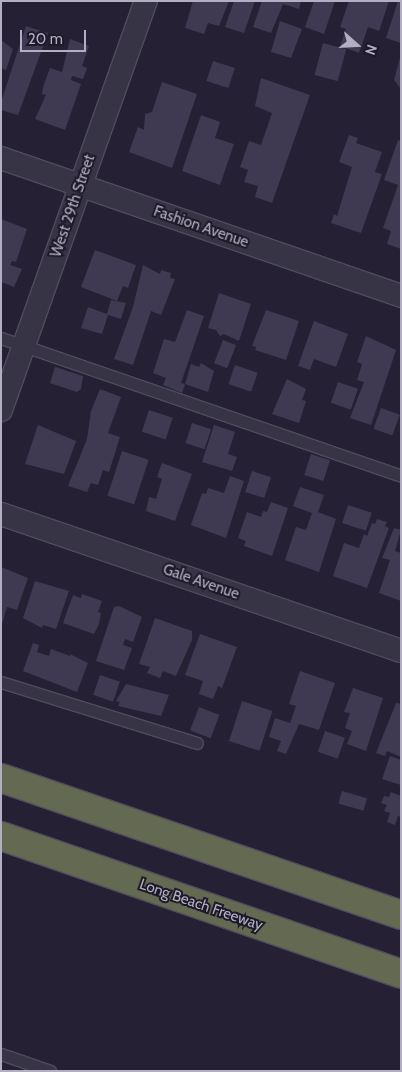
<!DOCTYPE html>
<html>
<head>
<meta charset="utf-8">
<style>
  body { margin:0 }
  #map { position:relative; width:402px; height:1072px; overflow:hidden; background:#252034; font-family:Cabin,sans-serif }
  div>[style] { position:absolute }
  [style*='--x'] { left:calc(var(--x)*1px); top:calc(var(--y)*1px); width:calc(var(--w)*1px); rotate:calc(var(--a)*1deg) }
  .building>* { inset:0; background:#3f3a51; transform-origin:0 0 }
  .roads { filter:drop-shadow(1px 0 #504b5d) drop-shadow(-1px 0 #504b5d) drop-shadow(0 1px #504b5d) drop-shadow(0 -1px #504b5d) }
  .lane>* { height:11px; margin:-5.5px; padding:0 5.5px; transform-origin:5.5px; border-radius:5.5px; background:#373445 }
  .street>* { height:22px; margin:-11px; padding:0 11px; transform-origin:11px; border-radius:11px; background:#373445 }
  .highway>* { height:28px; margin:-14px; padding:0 14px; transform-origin:14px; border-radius:14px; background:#646a51 }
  span { translate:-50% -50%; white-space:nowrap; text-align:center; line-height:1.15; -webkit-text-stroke:4px #1d1929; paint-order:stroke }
  .street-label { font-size:15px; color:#b3aec2 }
  .frame { position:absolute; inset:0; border:2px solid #b3aec2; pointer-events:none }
  .north { position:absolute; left:332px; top:20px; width:50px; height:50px; -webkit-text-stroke:4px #1d1929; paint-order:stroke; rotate:109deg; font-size:14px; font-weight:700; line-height:20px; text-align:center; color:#b3aec2 }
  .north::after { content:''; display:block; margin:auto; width:18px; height:22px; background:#b3aec2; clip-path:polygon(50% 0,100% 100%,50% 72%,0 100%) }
  .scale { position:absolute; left:20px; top:30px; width:66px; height:22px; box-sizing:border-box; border:2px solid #b3aec2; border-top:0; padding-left:6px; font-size:15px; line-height:18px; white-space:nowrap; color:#b3aec2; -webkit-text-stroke:4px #1d1929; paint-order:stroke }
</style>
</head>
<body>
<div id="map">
  <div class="building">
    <i style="clip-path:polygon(193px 1px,229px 1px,219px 26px,208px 23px,204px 34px,185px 28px)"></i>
    <i style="clip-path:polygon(234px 1px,255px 1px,244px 33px,225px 27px)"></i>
    <i style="clip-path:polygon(262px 1px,301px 1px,299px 9px,283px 4px,271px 33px,253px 27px)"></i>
    <i style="clip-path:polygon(314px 1px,335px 1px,324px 34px,305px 27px)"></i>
    <i style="clip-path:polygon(349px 1px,389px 1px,379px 31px,368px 27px,359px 53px,340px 46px,346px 29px,340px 27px)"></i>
    <i style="clip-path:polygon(398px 1px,401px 1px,401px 43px,386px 38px)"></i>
    <i style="clip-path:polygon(280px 21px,302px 29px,291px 58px,271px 52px)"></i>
    <i style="clip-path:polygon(26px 26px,48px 33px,18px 115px,1px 110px,1px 102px)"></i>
    <i style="clip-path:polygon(70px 39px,89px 46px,82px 66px,87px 68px,83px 79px,72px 76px,71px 80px,81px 84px,65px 130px,35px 119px,46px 95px,42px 94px,43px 87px,50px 68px,62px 72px)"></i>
    <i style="clip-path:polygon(1px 40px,13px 49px,6px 70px,1px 68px)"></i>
    <i style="left:323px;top:43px;width:24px;height:33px;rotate:15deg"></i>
    <i style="clip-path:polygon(401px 54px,401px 89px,394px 80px)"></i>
    <i style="left:213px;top:61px;width:23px;height:21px;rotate:18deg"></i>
    <i style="clip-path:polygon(261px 78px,310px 95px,272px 203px,255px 197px,258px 186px,244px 182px,248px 170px,240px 167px,249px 141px,261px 145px,272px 113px,255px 106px)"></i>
    <i style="clip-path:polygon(162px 82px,197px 94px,172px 168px,129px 152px,138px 127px,144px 130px,145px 114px,152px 112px)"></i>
    <i style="clip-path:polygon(201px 115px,220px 122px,215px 138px,234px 144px,220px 185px,182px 171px)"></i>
    <i style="clip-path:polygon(349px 135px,358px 138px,356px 143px,382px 152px,375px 172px,382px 174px,361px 233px,331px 223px,334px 214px,337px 216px,352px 167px,339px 162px)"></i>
    <i style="clip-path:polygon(398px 140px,401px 141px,401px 249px,387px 244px,391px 231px,383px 228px,398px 185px,384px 180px)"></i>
    <i style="clip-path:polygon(1px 219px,27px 229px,16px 262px,12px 261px,10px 265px,22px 269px,14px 287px,1px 282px)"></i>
    <i style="clip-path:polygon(95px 250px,136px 265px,128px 288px,123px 286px,117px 301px,81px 287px)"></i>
    <i style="clip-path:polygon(143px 265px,160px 274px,161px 270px,171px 273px,170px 278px,175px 279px,161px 315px,151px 311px,133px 365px,114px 359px,133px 307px)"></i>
    <i style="clip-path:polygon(219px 293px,251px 304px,239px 341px,224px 334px,220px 336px,216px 330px,208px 328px)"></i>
    <i style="clip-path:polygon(111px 300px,126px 303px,121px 319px,108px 315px,102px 334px,81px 328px,88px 307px,107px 314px)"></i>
    <i style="clip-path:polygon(187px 310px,204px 316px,181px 383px,185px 384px,182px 393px,163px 385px,166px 378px,153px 373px,164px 339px,175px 342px)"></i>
    <i style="clip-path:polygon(266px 310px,299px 321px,286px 360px,255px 350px,256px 347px,252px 346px)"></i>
    <i style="clip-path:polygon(314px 321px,348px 334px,336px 367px,314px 359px,310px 370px,298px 366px)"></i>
    <i style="clip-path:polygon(366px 336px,396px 350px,371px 425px,350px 418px,364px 382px,357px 380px,362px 364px,357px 362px)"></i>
    <i style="left:223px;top:340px;width:14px;height:25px;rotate:21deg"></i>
    <i style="clip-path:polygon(201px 363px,214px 371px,208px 392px,185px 384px,191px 364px,199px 367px)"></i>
    <i style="left:235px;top:365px;width:24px;height:20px;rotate:19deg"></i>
    <i style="clip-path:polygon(55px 367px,83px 376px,81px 389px,77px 392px,50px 383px)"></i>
    <i style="clip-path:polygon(287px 379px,306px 389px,302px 400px,306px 401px,299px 423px,272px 414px)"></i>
    <i style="left:338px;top:382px;width:21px;height:22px;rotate:19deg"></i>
    <i style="clip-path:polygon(100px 389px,121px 397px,108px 433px,120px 437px,109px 472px,103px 470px,98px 485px,91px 483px,87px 492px,68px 486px,87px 439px,91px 411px)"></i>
    <i style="left:381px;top:408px;width:20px;height:22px;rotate:20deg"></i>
    <i style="left:149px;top:410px;width:25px;height:23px;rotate:18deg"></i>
    <i style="left:192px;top:423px;width:20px;height:21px;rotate:18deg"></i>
    <i style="clip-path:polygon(38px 425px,76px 441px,64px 474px,25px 464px)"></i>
    <i style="clip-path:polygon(214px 425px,235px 432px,228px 454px,237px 457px,232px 471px,202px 462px)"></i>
    <i style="left:122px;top:451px;width:28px;height:47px;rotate:18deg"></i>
    <i style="left:311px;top:454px;width:20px;height:22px;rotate:18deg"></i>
    <i style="clip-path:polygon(162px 463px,192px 474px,175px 521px,146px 511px,149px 497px,156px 499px,162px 479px,157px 477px)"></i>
    <i style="left:252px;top:471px;width:20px;height:22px;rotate:18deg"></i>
    <i style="clip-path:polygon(230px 476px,244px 481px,226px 538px,191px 525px,202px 493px,206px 494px,208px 488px,224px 493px)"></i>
    <i style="clip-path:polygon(300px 487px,324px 495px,318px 512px,336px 519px,319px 572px,285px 560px,296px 527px,306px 530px,312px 513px,293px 506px)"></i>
    <i style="clip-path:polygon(271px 502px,288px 508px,272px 556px,244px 546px,246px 541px,238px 538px,247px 512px,261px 517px,263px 511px,267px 512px)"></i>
    <i style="left:348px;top:505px;width:25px;height:19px;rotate:18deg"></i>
    <i style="clip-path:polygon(377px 519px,387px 522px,385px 526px,389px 528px,367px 588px,333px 576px,344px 543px,359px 548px,364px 534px,367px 536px,372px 523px,375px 524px)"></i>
    <i style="clip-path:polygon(394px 528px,401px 530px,395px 551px,401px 553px,401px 601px,379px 593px,390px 560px,382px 558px)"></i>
    <i style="clip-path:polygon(1px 567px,28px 578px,17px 610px,7px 607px,2px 624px)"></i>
    <i style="clip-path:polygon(35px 581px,69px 591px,56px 629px,43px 625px,42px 628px,23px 618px)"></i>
    <i style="clip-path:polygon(82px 594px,102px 601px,98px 612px,101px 613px,99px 624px,94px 634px,63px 623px,73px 595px,81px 598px)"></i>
    <i style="clip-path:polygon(119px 606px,142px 617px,133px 642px,125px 639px,123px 645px,132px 648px,124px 670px,96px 661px,114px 607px)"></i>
    <i style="clip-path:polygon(155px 618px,192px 631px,192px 640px,176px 676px,163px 671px,160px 678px,147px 673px,150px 667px,139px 664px)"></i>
    <i style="clip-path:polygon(200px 634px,237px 647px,222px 688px,218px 686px,213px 699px,199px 694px,203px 681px,185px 675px)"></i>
    <i style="clip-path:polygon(33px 643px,39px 645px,37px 652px,49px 656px,51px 649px,70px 656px,70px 654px,88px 663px,77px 692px,23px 671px)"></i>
    <i style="clip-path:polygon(300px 671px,335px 683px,319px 730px,299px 724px,286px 754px,277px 751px,281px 741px,269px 737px,275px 718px,290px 723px,296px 706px,289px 704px)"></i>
    <i style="left:100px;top:675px;width:21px;height:21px;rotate:19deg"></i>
    <i style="clip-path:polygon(126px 684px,169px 695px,161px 716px,118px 706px,120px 702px,116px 701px)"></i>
    <i style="clip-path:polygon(353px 688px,383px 698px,366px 751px,347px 744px,352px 731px,345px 728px,350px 713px,344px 712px)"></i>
    <i style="left:242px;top:701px;width:32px;height:42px;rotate:18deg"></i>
    <i style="clip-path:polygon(396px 703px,401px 704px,401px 757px,387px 751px,385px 756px,376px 753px)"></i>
    <i style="left:199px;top:707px;width:22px;height:25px;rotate:21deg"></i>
    <i style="left:325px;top:731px;width:21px;height:22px;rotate:19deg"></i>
    <i style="clip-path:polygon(390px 756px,401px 760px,401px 785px,382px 779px)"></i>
    <i style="left:342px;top:791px;width:26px;height:13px;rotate:16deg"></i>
    <i style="clip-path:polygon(391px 792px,401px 796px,401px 817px,398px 816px,395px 825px,387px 822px,390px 813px,384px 811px,387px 805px,381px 803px,384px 796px,389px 797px)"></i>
  </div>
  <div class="roads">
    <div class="lane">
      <i style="--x:1;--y:338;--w:423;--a:19"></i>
      <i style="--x:1;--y:682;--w:205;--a:17.3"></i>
      <i style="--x:1;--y:1054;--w:52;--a:19.1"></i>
    </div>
    <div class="street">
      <i style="--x:1;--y:158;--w:423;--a:19"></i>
      <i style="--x:1;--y:410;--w:434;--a:-70.5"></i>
      <i style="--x:1;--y:514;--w:423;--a:18.9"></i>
    </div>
    <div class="highway">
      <i style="--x:1;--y:778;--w:423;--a:18.9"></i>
      <i style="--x:1;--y:836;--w:423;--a:19"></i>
    </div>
  </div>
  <div class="street-label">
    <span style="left:73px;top:206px;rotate:-71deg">West 29th Street</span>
    <span style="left:201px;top:227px;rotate:19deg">Fashion Avenue</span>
    <span style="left:201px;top:582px;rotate:19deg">Gale Avenue</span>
    <span style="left:201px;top:905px;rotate:19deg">Long Beach Freeway</span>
  </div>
  <div class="frame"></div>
  <div class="north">N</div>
  <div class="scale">20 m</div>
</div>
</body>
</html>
